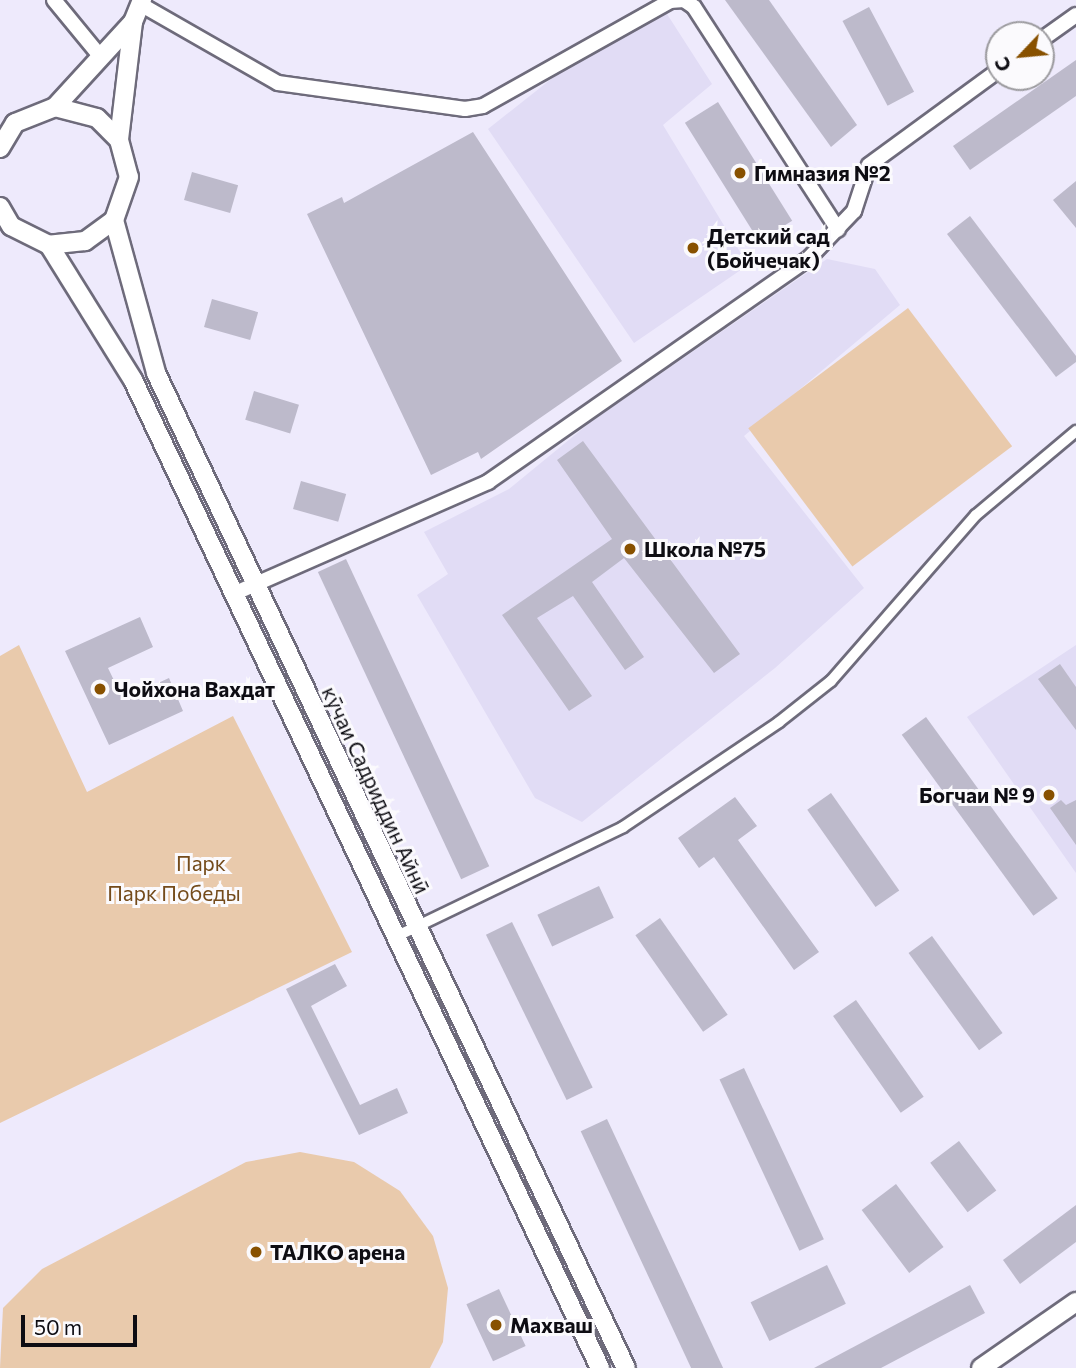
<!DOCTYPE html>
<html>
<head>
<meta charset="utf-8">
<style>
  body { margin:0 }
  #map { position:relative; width:1076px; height:1368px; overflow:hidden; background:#eeeafc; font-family:Commissioner,sans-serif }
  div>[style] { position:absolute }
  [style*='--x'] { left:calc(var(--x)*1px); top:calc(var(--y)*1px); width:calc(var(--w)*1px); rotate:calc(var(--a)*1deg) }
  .built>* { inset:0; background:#e1dcf5 }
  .green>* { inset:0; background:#e9caac; transform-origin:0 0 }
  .building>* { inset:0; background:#bdbacb; transform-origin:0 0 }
  .roads { filter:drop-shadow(2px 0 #6e6b7b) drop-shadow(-2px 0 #6e6b7b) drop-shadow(0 2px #6e6b7b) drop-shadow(0 -2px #6e6b7b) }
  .pedestrian>* { height:10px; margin:-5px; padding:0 5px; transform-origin:5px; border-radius:5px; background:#fff }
  .minor>* { height:14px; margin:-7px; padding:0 7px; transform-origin:7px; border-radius:7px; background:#fff }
  .tertiary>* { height:18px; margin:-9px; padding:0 9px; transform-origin:9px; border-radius:9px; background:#fff }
  .dots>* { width:19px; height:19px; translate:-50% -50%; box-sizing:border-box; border:4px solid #fbfafd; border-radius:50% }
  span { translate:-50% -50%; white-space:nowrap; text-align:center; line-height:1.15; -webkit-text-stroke:6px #fbfafd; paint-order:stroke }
  .poi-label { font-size:21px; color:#0e0d13; font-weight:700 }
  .left { translate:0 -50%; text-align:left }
  .right { translate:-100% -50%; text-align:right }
  .street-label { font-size:21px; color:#0e0d13 }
  .park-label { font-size:21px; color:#744b1b }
  .north { position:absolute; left:985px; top:21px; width:70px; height:70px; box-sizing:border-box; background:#fbfafd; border:2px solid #9c9b9f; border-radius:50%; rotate:244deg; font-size:19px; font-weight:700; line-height:28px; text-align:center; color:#0e0d13 }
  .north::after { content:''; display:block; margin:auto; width:24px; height:32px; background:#885100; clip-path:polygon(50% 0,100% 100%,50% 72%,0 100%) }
  .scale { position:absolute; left:21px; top:1315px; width:116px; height:32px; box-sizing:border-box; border:4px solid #0e0d13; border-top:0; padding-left:9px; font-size:21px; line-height:24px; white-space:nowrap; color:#0e0d13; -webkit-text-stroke:5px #fbfafd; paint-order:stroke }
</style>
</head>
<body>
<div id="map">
  <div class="built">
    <i style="clip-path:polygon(667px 14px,712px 84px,663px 125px,748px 265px,634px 343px,488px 129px,589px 49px)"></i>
    <i style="clip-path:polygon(827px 259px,875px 269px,900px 305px,744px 436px,864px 588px,775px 668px,582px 822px,535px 798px,417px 595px,448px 574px,424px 532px,509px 489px,592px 421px)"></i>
    <i style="clip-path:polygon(1076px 645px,1076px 873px,967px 717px)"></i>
  </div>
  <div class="green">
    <i style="left:908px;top:308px;width:173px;height:200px;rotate:53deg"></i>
    <i style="clip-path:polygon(19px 645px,87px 792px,233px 716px,352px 952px,0 1123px,0 656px)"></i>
    <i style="clip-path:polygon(300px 1152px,354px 1162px,400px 1191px,433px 1236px,448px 1288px,443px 1342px,430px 1368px,0 1368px,3px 1308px,42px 1269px,246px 1162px)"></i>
  </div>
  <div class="building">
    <i style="clip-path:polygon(725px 0,769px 0,857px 125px,831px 147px)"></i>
    <i style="left:869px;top:7px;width:96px;height:30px;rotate:62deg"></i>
    <i style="clip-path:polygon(1076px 60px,1076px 96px,970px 170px,953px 146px)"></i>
    <i style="left:718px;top:102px;width:140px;height:39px;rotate:58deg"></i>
    <i style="clip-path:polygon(473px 132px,622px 361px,481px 459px,478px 452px,431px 475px,307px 214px,342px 197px,344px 203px)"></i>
    <i style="left:192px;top:172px;width:48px;height:29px;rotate:16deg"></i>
    <i style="clip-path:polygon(1076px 181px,1076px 228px,1053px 200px)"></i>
    <i style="clip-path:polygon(970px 216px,1076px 356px,1076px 362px,1056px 377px,947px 234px)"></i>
    <i style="left:212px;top:299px;width:48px;height:29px;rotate:16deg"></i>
    <i style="left:254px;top:391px;width:47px;height:30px;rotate:17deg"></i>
    <i style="clip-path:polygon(583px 441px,740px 654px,714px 673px,624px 558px,592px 582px,644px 657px,625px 670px,573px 596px,537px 618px,592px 696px,569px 711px,502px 615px,612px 539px,557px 460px)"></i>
    <i style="left:301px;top:481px;width:47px;height:29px;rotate:16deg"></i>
    <i style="left:346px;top:559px;width:339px;height:31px;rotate:65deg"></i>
    <i style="clip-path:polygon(140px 617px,153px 647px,108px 668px,123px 699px,169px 678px,183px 711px,109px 745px,65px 651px)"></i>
    <i style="clip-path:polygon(1060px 664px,1076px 687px,1076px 730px,1038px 679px)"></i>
    <i style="left:926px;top:717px;width:224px;height:30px;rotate:54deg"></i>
    <i style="left:831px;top:793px;width:119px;height:29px;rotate:55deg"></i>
    <i style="clip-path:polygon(735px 797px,757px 826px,738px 840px,819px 952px,794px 970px,714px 857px,699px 868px,678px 838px)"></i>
    <i style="clip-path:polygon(1061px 800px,1066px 805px,1076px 800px,1076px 845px,1050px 808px)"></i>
    <i style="left:599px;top:886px;width:35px;height:68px;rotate:65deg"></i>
    <i style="left:660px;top:918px;width:118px;height:30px;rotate:55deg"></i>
    <i style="left:512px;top:922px;width:184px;height:29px;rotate:64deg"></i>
    <i style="left:932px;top:936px;width:120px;height:29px;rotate:54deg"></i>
    <i style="clip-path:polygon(335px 964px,347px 986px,311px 1006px,360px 1105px,397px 1088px,408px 1113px,359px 1135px,286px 989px)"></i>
    <i style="left:856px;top:1000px;width:118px;height:28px;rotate:55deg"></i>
    <i style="left:744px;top:1068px;width:189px;height:27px;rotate:65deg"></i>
    <i style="left:607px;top:1119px;width:275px;height:29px;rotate:65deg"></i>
    <i style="left:959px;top:1141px;width:62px;height:36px;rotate:53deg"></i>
    <i style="left:896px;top:1184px;width:79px;height:43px;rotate:53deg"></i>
    <i style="clip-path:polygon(1076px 1205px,1076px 1242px,1020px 1284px,1003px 1260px)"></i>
    <i style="left:827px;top:1265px;width:43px;height:85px;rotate:64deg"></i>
    <i style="clip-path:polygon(970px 1285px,985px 1313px,881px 1368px,814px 1368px)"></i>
    <i style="left:499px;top:1289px;width:63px;height:36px;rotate:65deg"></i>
  </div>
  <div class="roads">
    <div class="pedestrian">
      <i style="--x:397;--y:936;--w:251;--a:-25.7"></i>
      <i style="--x:623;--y:827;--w:188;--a:-33.9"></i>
      <i style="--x:779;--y:722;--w:66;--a:-38.3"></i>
      <i style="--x:831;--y:681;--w:220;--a:-48.9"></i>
      <i style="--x:976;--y:515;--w:131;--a:-40"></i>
    </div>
    <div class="minor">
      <i style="--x:54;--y:0;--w:72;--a:50.6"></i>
      <i style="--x:140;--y:4;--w:159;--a:29.8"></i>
      <i style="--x:278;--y:83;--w:189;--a:7.9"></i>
      <i style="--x:465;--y:109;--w:18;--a:-9"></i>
      <i style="--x:483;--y:106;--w:214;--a:-29.3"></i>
      <i style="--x:670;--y:1;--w:14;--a:-4"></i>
      <i style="--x:684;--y:0;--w:12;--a:35"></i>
      <i style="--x:694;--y:7;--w:265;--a:57.1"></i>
      <i style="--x:1041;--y:40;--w:43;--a:-35.5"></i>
      <i style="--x:233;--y:594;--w:279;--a:-23.7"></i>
      <i style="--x:488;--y:482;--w:393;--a:-34.9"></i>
      <i style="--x:810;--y:257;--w:64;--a:-46.3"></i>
      <i style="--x:854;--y:211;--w:48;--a:-71.9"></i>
      <i style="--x:869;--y:165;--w:161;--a:-36.2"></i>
    </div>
    <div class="tertiary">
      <i style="--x:133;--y:22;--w:24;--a:-68"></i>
      <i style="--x:55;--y:107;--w:115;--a:-47.5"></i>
      <i style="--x:133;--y:22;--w:119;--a:96.8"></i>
      <i style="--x:0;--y:148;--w:29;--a:-59"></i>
      <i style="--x:15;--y:123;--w:43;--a:-21.8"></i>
      <i style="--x:55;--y:107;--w:43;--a:14.7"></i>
      <i style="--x:97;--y:118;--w:31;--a:45"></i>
      <i style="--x:119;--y:140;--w:38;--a:75"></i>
      <i style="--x:129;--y:177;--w:46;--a:109.2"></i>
      <i style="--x:114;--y:220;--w:36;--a:144"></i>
      <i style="--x:85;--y:241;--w:36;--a:174"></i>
      <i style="--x:49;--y:245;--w:42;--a:-153.4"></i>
      <i style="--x:11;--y:226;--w:22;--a:-120"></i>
      <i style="--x:114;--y:220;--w:159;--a:74.6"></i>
      <i style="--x:156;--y:373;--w:1100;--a:64.72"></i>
      <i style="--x:49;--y:245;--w:159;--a:58.1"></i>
      <i style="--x:133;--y:380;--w:1093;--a:64.7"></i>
      <i style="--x:981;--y:1368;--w:116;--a:-34.8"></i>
    </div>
  </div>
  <div class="dots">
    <i style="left:740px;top:173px;background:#885100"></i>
    <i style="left:693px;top:248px;background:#885100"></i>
    <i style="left:630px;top:549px;background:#885100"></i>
    <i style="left:100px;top:689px;background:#885100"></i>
    <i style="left:1049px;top:795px;background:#885100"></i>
    <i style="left:256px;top:1252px;background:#885100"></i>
    <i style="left:496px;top:1325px;background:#885100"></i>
  </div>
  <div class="poi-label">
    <span class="left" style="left:754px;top:173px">Гимназия №2</span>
    <span class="left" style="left:707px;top:248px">Детский сад<br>(Бойчечак)</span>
    <span class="left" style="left:644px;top:549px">Школа №75</span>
    <span class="left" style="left:114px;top:689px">Чойхона Вахдат</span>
    <span class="right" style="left:1035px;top:795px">Богчаи № 9</span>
    <span class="left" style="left:270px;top:1252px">ТАЛКО арена</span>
    <span class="left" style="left:510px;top:1325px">Махваш</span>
  </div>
  <div class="street-label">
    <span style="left:376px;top:790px;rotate:65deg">кӯчаи Садриддин Айнӣ</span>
  </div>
  <div class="park-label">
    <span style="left:201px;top:863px">Парк</span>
    <span style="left:174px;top:893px">Парк Победы</span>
  </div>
  <div class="north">С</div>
  <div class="scale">50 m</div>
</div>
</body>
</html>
